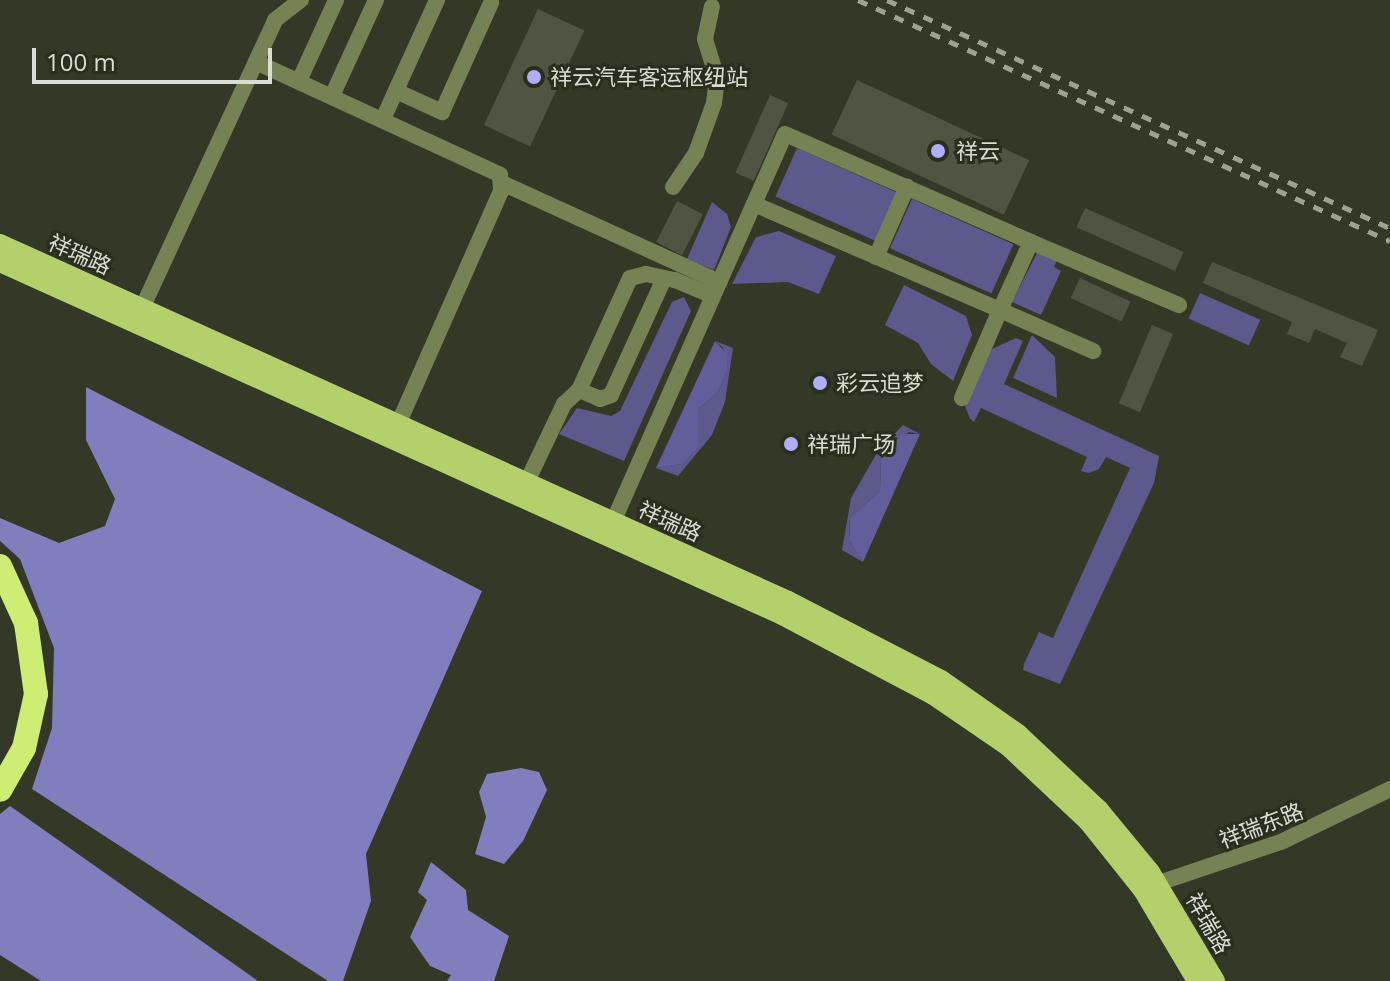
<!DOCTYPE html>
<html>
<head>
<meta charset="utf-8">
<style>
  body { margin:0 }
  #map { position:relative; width:1390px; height:981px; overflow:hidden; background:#333827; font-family:"Open Sans","Noto Sans SC",sans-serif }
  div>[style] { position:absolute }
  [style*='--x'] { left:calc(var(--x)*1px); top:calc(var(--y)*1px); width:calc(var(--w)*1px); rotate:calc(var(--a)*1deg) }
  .green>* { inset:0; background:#5c598d; transform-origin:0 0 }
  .forest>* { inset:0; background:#625e9b }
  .water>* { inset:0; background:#807ebd }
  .building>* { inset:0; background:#4f5542; transform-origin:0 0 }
  .minor>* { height:16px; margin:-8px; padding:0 8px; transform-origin:8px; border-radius:8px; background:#758354 }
  .major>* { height:20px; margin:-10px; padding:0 10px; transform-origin:10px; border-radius:10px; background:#b4d06b }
  .highway>* { height:24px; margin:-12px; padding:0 12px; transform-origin:12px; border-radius:12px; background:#cdee73 }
  .rail>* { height:5px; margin-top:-2.5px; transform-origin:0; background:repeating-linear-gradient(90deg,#9ea295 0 10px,transparent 0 20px) }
  .dots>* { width:22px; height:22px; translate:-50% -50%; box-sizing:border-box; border:4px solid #292e1d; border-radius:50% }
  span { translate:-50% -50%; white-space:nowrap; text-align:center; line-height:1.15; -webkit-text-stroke:6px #292e1d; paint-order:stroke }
  .poi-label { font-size:22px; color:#daddd3 }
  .left { translate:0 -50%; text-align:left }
  .street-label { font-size:22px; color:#daddd3 }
  .scale { position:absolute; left:32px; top:48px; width:240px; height:36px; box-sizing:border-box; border:4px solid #daddd3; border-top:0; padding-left:10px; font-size:24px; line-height:28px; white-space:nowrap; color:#daddd3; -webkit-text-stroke:6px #292e1d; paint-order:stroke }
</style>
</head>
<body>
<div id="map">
  <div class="green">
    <i style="left:797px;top:148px;width:111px;height:53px;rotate:24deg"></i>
    <i style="left:912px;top:199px;width:111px;height:54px;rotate:24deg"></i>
    <i style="clip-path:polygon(712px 202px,727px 214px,731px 227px,714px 270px,687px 259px)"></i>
    <i style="clip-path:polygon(779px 231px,836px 256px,819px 294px,788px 282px,732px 284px,756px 237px)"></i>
    <i style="clip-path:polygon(1037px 253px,1057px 260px,1054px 267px,1061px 271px,1041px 315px,1012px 302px)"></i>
    <i style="clip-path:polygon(904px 285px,966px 316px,972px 335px,953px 381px,931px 364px,918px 343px,885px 325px)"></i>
    <i style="left:1200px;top:293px;width:66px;height:28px;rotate:24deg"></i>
    <i style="clip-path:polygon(684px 297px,691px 311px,624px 461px,559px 434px,577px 408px,611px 416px,620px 411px,672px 302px)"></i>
    <i style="clip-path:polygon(1032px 335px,1055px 357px,1057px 398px,1013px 378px)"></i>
    <i style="clip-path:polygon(1016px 338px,1023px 341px,1004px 384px,1159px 456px,1154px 483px,1060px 684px,1023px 670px,1024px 664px,1039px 632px,1053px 638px,1130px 468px,1106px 457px,1099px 469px,1089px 473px,1081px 471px,1087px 457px,981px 408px,974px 422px,970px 419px,965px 406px,992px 349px)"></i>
    <i style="clip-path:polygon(715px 341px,733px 348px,725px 402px,712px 435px,678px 476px,656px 468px,681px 464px,698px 448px,698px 409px,719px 391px,727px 370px,723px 348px)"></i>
    <i style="clip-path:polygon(903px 425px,920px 434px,909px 432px,890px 443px,881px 458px,880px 491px,850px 518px,849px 540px,863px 562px,842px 550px,851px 498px,878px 451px)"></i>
  </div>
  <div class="forest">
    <i style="clip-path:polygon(715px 341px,727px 354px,727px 370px,719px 391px,698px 409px,698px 448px,682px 464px,656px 468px)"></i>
    <i style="clip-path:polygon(902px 434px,920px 434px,863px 562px,849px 540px,850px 518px,880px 491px,881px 458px)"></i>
  </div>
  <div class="water">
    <i style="clip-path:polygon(86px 387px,482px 591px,366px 854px,371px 901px,343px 981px,328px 981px,32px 789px,52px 728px,54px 648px,20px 559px,0 541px,0 518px,59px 543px,105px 526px,115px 499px,86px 440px)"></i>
    <i style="clip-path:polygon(521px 768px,539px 772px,547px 790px,523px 841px,504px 864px,475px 854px,486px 817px,479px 792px,487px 774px)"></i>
    <i style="clip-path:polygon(10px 806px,258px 981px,41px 981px,0 955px,0 814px)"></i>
    <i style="clip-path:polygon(431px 862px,466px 890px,468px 910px,509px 936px,494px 981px,447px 981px,451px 975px,430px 966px,410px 937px,427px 900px,418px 892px)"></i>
  </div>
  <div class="building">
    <i style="left:538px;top:9px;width:51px;height:128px;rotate:25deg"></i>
    <i style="left:857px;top:80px;width:190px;height:60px;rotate:25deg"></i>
    <i style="left:770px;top:95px;width:20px;height:85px;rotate:24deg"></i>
    <i style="left:677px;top:201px;width:29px;height:46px;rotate:27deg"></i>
    <i style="left:1085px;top:208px;width:108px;height:21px;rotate:24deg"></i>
    <i style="clip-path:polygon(1212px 262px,1378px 330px,1362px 366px,1340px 357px,1347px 343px,1315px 329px,1309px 343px,1287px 334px,1292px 322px,1203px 283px)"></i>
    <i style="left:1080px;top:278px;width:56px;height:22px;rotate:25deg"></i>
    <i style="left:1152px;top:325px;width:23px;height:85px;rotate:23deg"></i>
  </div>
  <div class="minor">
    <i style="--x:256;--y:62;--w:269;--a:24.8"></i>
    <i style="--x:500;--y:175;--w:16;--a:86"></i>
    <i style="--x:501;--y:191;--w:255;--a:113.8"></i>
    <i style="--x:299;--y:81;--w:89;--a:-65.4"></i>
    <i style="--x:396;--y:91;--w:51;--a:24.5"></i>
    <i style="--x:442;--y:112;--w:120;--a:-65.8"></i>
    <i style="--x:332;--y:96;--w:106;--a:-65.4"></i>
    <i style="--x:383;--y:119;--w:131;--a:-65.6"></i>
    <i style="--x:502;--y:183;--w:239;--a:24.5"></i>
    <i style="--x:673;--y:187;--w:41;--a:-55.9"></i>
    <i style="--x:696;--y:153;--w:53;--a:-70.2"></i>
    <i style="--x:714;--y:103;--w:25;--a:-83"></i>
    <i style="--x:717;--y:78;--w:41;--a:-107.1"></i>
    <i style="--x:705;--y:39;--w:33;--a:-78"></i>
    <i style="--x:754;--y:204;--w:268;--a:23.3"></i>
    <i style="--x:1000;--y:310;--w:96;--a:113.4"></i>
    <i style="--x:1031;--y:242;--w:161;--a:23.1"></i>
    <i style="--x:876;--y:257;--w:77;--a:-66.1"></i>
    <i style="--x:138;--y:317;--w:327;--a:-65.2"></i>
    <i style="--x:275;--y:20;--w:33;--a:-38"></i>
    <i style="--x:579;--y:390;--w:23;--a:23"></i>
    <i style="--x:600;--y:399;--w:12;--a:-20"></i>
    <i style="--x:611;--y:395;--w:125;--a:-65.5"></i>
    <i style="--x:522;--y:492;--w:98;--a:-64.5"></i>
    <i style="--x:564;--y:404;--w:21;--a:-43"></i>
    <i style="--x:579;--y:390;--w:123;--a:-65.5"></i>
    <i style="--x:630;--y:278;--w:16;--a:-14"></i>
    <i style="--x:646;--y:274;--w:30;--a:12"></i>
    <i style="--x:675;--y:280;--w:41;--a:22.8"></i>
    <i style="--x:609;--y:531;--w:434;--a:-66.1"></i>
    <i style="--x:785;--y:134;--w:269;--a:23.7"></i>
    <i style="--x:1031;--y:242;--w:75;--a:114.5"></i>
    <i style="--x:1000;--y:310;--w:102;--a:23.8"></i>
    <i style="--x:1147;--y:887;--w:141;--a:-18.6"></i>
    <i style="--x:1281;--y:842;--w:121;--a:-25.9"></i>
  </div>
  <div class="major">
    <i style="--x:0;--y:244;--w:865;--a:24.37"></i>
    <i style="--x:788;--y:601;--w:172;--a:27.3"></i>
    <i style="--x:941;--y:680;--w:94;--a:35"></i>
    <i style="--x:1018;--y:734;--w:111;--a:43.2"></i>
    <i style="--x:1099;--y:810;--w:80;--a:50.6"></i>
    <i style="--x:1150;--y:872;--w:127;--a:59.2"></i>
    <i style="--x:0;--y:262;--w:858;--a:24.29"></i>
    <i style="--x:782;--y:615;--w:170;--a:27.8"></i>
    <i style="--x:932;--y:694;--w:92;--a:34.4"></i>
    <i style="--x:1008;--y:746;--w:110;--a:43.2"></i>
    <i style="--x:1088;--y:821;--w:88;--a:51.4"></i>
    <i style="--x:1143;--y:890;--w:106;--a:59.3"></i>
  </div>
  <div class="highway">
    <i style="--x:0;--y:566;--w:63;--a:65.5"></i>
    <i style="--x:26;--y:623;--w:72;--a:82"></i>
    <i style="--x:36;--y:694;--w:55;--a:102.5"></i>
    <i style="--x:24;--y:748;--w:48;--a:119.7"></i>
  </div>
  <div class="rail">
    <i style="--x:858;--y:0;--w:584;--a:24.37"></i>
    <i style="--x:887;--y:0;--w:552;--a:24.38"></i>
  </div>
  <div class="dots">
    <i style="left:534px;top:77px;background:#b0aefa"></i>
    <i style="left:938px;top:151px;background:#b0aefa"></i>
    <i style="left:820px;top:383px;background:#b0aefa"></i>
    <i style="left:791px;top:444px;background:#b0aefa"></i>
  </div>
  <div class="poi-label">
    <span class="left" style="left:550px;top:77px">祥云汽车客运枢纽站</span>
    <span class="left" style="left:956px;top:151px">祥云</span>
    <span class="left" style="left:836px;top:383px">彩云追梦</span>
    <span class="left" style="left:807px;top:444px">祥瑞广场</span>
  </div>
  <div class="street-label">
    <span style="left:80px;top:254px;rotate:24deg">祥瑞路</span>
    <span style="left:670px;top:521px;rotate:24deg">祥瑞路</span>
    <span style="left:1261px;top:825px;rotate:-21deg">祥瑞东路</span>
    <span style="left:1209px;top:923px;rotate:60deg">祥瑞路</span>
  </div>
  <div class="scale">100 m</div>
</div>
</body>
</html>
